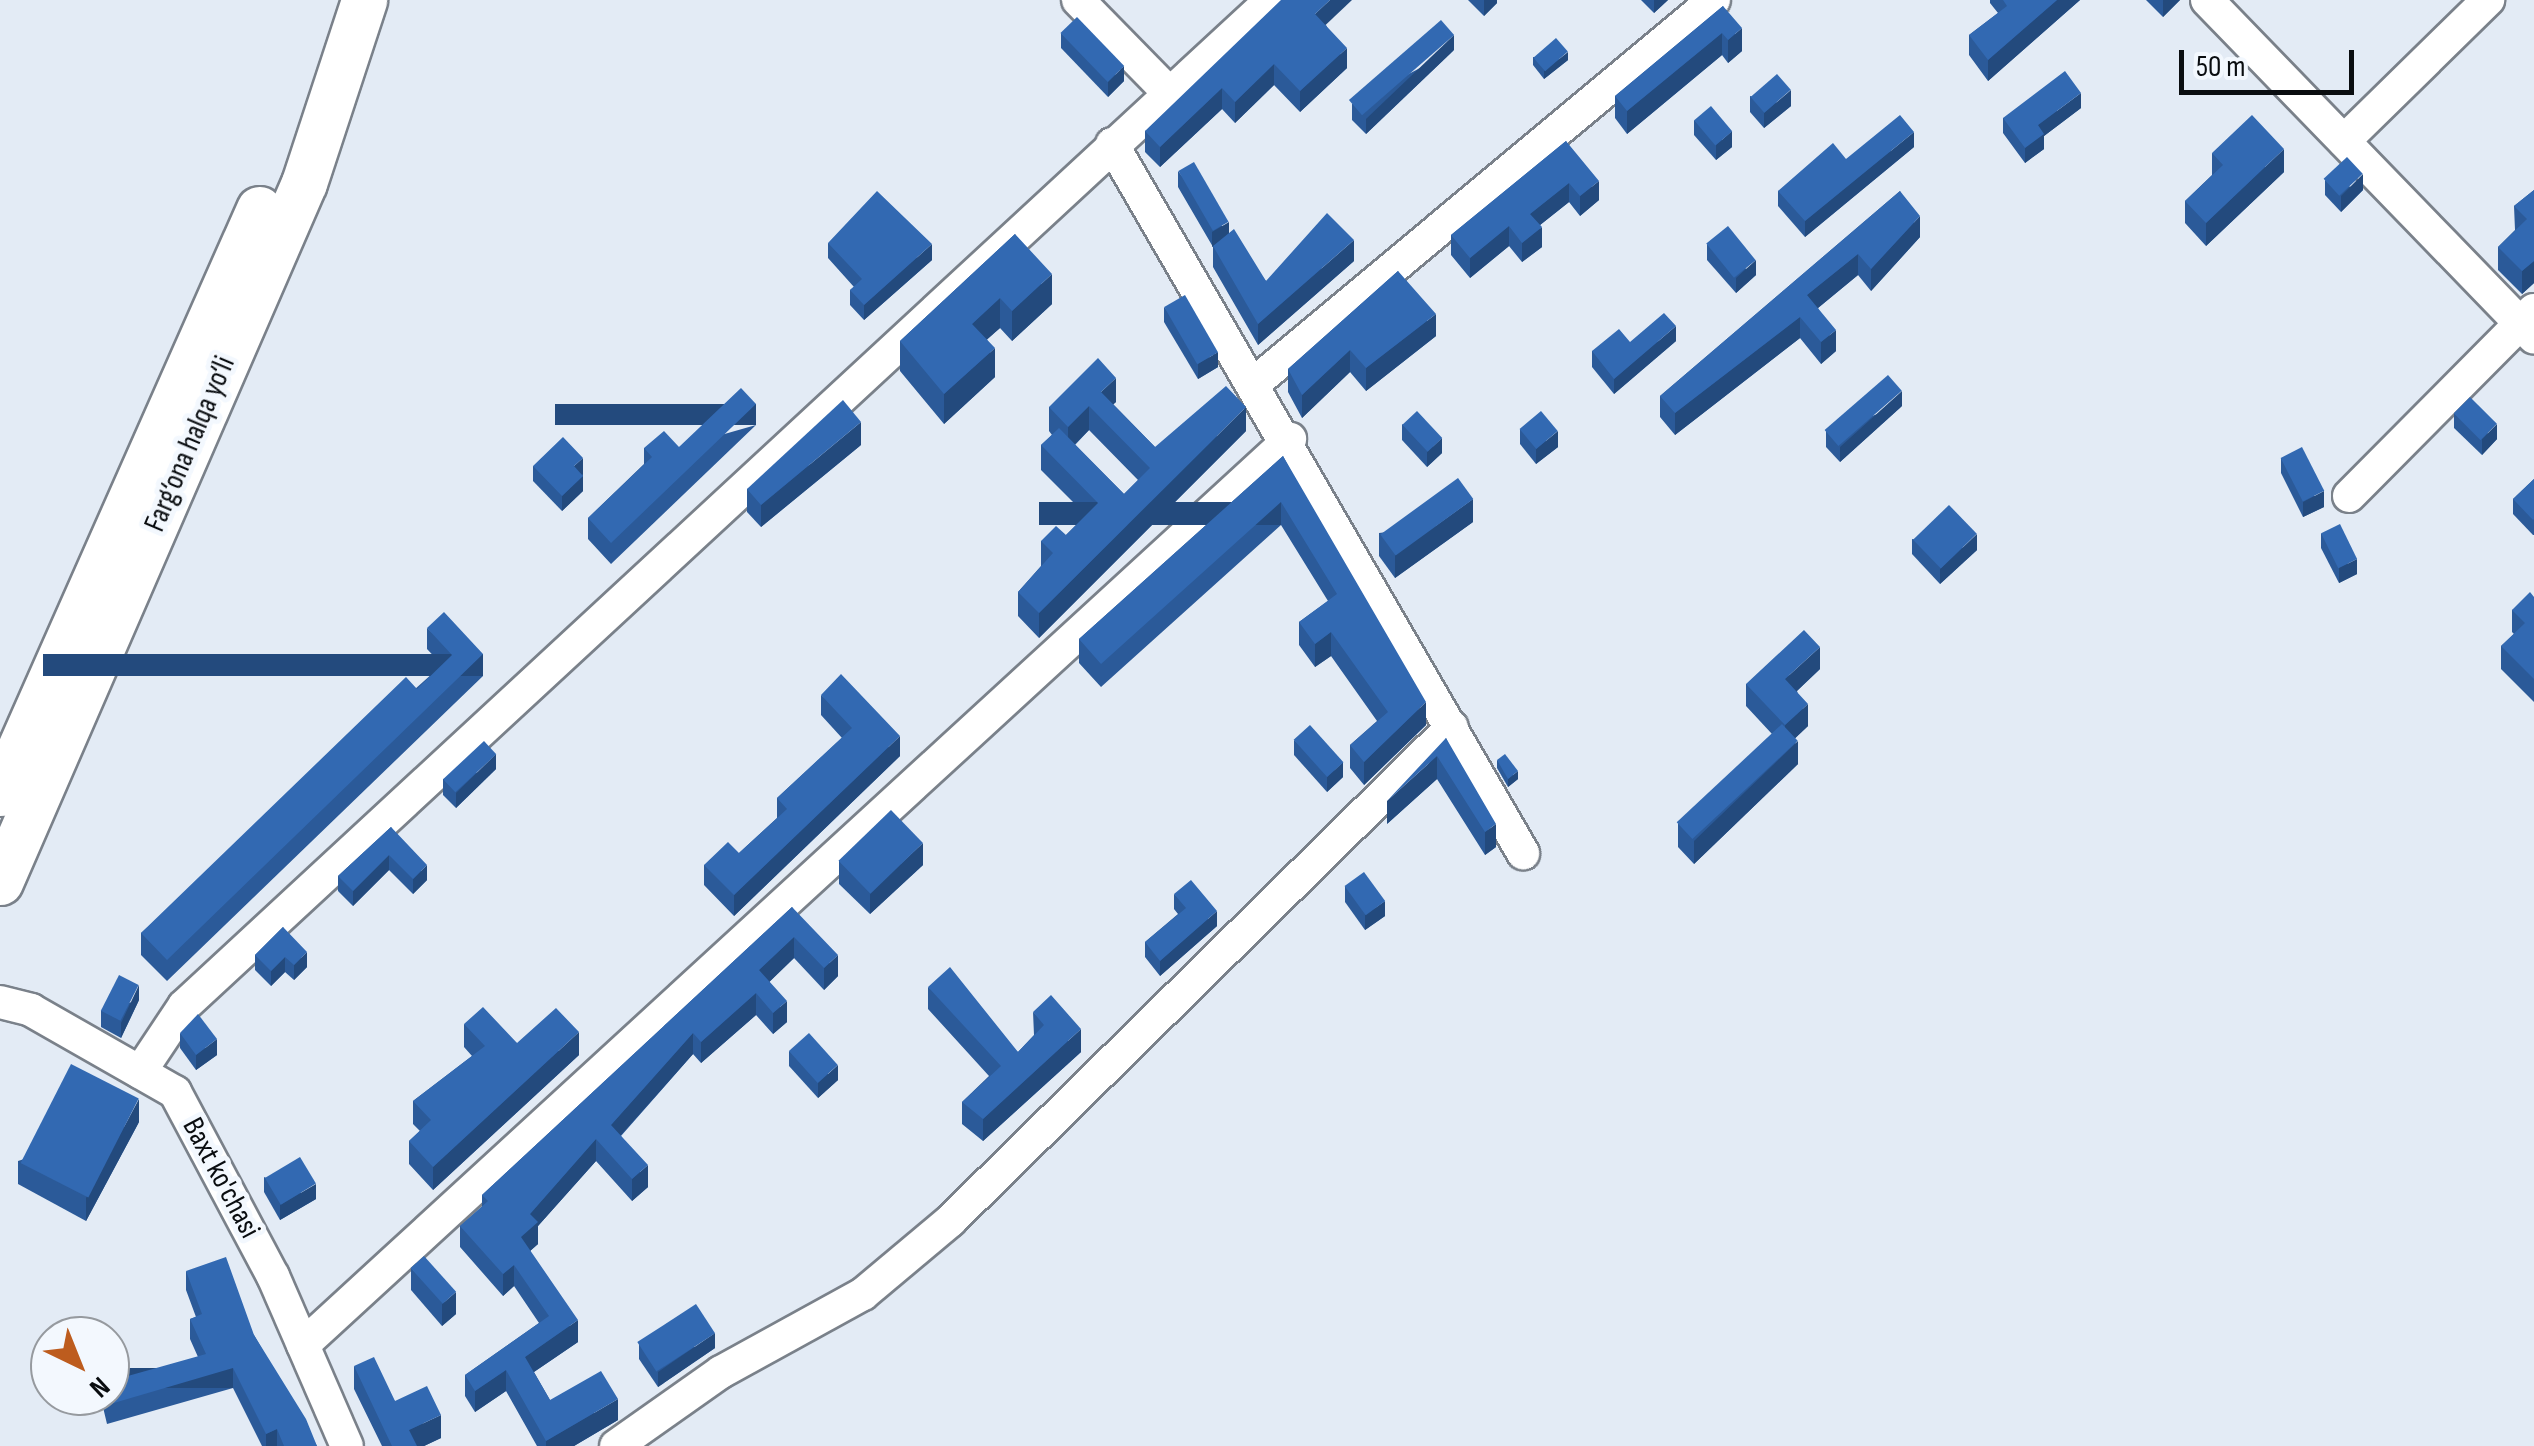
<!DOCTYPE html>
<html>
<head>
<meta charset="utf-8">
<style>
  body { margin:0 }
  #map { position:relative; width:2534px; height:1446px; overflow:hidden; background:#e3ebf5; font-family:"Sofia Sans Condensed",sans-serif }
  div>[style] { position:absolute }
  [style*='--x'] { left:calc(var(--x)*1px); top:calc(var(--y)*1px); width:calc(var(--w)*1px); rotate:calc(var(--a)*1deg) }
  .roads { filter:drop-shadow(2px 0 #7a818a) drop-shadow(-2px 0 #7a818a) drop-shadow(0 2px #7a818a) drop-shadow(0 -2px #7a818a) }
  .minor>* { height:32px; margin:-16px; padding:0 16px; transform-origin:16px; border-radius:16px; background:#fff }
  .highway>* { height:45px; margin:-22.5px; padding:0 22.5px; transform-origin:22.5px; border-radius:22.5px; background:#fff }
  .wall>* { inset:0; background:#2b5a99 }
  .shaded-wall>* { inset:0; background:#234a7d; transform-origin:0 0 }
  .building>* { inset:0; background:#3269b2; transform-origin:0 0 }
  span { translate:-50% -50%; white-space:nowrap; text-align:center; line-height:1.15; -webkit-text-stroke:10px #f3f8fe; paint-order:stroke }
  .street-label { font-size:30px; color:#0a0d10 }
  .north { position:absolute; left:30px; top:1316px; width:100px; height:100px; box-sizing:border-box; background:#f3f8fe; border:2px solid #969a9f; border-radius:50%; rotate:137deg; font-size:28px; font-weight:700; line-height:40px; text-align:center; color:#0a0d10 }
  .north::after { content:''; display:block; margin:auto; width:35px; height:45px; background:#bd5c1e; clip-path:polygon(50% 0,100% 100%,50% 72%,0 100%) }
  .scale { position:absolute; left:2179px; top:50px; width:175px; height:45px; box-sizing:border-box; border:5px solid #0a0d10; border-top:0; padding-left:12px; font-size:30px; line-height:35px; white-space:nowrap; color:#0a0d10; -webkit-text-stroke:8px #f3f8fe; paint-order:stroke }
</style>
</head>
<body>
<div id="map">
  <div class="roads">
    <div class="minor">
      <i style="--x:1078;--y:0;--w:130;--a:45.6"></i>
      <i style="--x:2207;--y:0;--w:470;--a:45.9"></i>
      <i style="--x:2344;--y:141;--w:202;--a:-44.4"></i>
      <i style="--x:1112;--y:144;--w:820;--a:59.9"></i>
      <i style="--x:1257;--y:381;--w:595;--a:-39.82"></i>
      <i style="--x:2349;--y:496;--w:262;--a:-45.2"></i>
      <i style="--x:0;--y:1002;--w:32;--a:14"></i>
      <i style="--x:31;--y:1010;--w:166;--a:29.7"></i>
      <i style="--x:175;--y:1092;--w:208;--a:62"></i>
      <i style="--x:273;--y:1276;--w:185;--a:66.5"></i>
      <i style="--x:140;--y:1072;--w:79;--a:-56.3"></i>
      <i style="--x:184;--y:1006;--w:1481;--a:-42.78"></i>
      <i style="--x:303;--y:1345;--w:1340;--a:-42.55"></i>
      <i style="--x:616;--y:1446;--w:128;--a:-35.2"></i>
      <i style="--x:721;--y:1372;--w:162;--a:-28.8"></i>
      <i style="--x:863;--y:1294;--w:114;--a:-40"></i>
      <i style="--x:950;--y:1221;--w:704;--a:-44.54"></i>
    </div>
    <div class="highway">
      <i style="--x:0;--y:793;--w:639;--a:-66.08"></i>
      <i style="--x:0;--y:882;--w:762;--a:-66.5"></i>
      <i style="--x:304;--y:183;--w:193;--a:-71.8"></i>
    </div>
  </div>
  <div class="wall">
    <i style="clip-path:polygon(1468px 0,1497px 0,1497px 3px,1484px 16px)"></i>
    <i style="clip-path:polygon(1641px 0,1668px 0,1654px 13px)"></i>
    <i style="clip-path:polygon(1990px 0,2080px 0,1988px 81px,1969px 55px,1969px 35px,1998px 13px,1990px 3px)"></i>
    <i style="clip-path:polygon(2146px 0,2180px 0,2163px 17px)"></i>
    <i style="clip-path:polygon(1723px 6px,1742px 51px,1728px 63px,1722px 55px,1627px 134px,1615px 118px,1615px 96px)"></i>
    <i style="clip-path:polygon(1326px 25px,1347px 68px,1300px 112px,1274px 85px,1235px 123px,1222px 109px,1160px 167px,1145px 152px,1145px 131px)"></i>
    <i style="clip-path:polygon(1061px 33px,1124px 81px,1108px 97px,1061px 48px)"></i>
    <i style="clip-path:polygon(1454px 50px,1366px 134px,1352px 120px,1352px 104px)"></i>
    <i style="clip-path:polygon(1533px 57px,1568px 60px,1544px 79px,1533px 65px)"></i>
    <i style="clip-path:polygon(1750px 96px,1791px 106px,1764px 128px,1750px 112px)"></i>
    <i style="clip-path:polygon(2081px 108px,2044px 136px,2044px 149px,2025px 163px,2003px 133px,2003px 118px)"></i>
    <i style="clip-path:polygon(1694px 120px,1732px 147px,1716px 160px,1694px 135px)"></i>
    <i style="clip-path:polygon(1566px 141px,1599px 200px,1580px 216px,1569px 202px,1540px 225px,1542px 247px,1522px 262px,1509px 246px,1470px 278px,1451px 255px,1451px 235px)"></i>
    <i style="clip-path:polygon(1914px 147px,1805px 237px,1778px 206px,1778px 191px,1846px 159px)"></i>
    <i style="clip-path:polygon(2212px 153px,2284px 172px,2206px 246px,2185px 223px,2185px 201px,2212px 175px)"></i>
    <i style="clip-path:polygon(1178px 171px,1266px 281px,1354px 261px,1258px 345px,1213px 267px,1213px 247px,1178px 187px)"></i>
    <i style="clip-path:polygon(2325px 180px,2363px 190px,2341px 212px,2325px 195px)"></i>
    <i style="clip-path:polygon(2534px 190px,2534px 283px,2522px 294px,2498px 270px,2498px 247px,2515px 230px,2514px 206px)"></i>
    <i style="clip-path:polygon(1900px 191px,1920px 237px,1871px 291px,1858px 275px,1818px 308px,1836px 351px,1821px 364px,1800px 338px,1675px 435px,1660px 417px,1660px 396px)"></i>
    <i style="clip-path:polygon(1015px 234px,1052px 304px,1012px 341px,1000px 328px,987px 339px,995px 377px,944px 424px,900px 371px,900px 341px)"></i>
    <i style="clip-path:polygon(828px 243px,932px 260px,864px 320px,850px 305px,850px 290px,854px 287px,828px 258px)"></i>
    <i style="clip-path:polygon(1707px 244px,1756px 275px,1736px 293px,1707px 260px)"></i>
    <i style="clip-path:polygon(1398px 271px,1436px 336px,1366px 391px,1350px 372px,1302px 418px,1288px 392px,1288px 369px)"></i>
    <i style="clip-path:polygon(1164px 307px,1218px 367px,1198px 379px,1164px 322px)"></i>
    <i style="clip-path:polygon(1676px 341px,1614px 394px,1592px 367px,1592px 351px,1630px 342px)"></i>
    <i style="clip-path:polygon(evenodd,1116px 402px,1113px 404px,1155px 447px,1246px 431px,1039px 638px,1018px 616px,1018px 592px,1041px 566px,1041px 541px,1066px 535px,1086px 515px,1041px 470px,1041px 445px,1052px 435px,1049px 431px,1049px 407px,1116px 402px,1089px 430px,1138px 480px,1124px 494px,1075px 445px,1089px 430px)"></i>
    <i style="clip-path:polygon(1902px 406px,1840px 462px,1826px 447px,1826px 431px)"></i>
    <i style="clip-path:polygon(2454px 413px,2497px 439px,2482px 455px,2454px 428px)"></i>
    <i style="clip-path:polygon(1402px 424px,1442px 453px,1427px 467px,1402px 440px)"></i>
    <i style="clip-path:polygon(756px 425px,611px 564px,588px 539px,588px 518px,644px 464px,644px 448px,679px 447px)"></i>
    <i style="clip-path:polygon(1520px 429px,1558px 447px,1536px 464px,1520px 444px)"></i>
    <i style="clip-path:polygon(861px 445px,761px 527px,747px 512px,747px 489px)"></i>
    <i style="clip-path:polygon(1283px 456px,1426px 725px,1364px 785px,1350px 768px,1350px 745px,1377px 721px,1331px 656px,1315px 667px,1299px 645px,1299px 622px,1328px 601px,1281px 525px,1101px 687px,1079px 663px,1079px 639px)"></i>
    <i style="clip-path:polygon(2281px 458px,2324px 507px,2303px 517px,2281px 473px)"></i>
    <i style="clip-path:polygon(533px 466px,583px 474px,583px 491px,562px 511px,533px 481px)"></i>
    <i style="clip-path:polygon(2534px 479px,2534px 535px,2533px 535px,2513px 514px,2513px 499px)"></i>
    <i style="clip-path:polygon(1473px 522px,1395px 578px,1379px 556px,1379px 533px)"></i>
    <i style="clip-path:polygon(2321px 533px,2357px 574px,2339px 583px,2321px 548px)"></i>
    <i style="clip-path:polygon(1912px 539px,1977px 550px,1940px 584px,1912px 554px)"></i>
    <i style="clip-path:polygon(2534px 597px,2534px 702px,2501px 669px,2501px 646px,2514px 634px,2512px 632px,2512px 610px)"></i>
    <i style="clip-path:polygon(427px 628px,483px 676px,167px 981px,141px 955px,141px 933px,442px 665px,427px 649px)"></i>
    <i style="clip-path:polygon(1820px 669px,1797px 691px,1808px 726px,1795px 738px,1798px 764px,1694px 864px,1678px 847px,1678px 824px,1772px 734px,1746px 706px,1746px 684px)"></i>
    <i style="clip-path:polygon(821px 695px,900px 756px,734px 916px,704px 885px,704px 865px,739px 853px,777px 818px,777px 798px,842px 738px,821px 715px)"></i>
    <i style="clip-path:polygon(1446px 738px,1496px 847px,1485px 855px,1437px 779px,1387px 824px)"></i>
    <i style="clip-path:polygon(1294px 740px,1343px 777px,1327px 792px,1294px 755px)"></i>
    <i style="clip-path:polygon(1497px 760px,1518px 779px,1508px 787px,1497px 768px)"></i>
    <i style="clip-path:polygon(496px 769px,456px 808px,443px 795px,443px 779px)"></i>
    <i style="clip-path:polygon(391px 827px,427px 880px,413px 894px,389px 870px,353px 906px,338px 891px,338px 876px)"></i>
    <i style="clip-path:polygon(839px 861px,923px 865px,870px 914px,839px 884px)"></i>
    <i style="clip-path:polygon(1345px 886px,1385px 916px,1365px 930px,1345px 902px)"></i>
    <i style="clip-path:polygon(1174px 894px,1217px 926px,1160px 976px,1145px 957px,1145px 942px,1178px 914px,1174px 909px)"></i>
    <i style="clip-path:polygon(792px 907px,838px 976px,824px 990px,794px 958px,769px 982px,787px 1022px,773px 1034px,756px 1015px,701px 1063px,693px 1054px,621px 1136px,648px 1187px,632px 1201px,596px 1161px,538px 1226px,538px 1244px,530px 1251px,578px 1342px,534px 1372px,550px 1400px,618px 1420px,574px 1446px,537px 1446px,506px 1391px,475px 1412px,465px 1396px,465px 1375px,539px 1323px,514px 1286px,503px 1296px,460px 1247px,460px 1226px,482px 1207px,482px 1195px)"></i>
    <i style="clip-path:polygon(283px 927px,307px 967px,294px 980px,285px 972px,271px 986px,255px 970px,255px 955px)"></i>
    <i style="clip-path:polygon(928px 987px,1018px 1052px,1034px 1035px,1033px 1012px,1081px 1052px,983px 1141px,962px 1124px,962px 1102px,989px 1076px,928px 1009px)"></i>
    <i style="clip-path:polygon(139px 1000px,121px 1038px,101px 1027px,101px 1011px)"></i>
    <i style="clip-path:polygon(464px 1024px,517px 1043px,579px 1055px,433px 1190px,409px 1164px,409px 1141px,420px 1131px,413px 1124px,413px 1101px,472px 1056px,464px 1047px)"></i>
    <i style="clip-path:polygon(180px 1033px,217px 1055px,196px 1070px,180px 1048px)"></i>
    <i style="clip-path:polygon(789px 1051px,838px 1080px,818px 1098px,789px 1066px)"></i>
    <i style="clip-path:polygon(139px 1122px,86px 1221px,18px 1184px,18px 1161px)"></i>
    <i style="clip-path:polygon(264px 1177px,316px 1199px,280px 1220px,264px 1192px)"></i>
    <i style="clip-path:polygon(411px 1268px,456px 1314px,442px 1326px,411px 1290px)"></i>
    <i style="clip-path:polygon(186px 1271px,254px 1335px,317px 1446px,262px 1446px,233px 1388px,107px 1424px,102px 1403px,102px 1396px,110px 1396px,198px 1357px,190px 1339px,190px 1319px,196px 1317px,186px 1290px)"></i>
    <i style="clip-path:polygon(639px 1344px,715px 1348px,658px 1387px,639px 1359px)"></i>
    <i style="clip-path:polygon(354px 1366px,395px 1401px,441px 1438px,424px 1446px,382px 1446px,354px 1389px)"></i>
  </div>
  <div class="shaded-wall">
    <i style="clip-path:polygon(1330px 0,1352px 0,1315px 35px,1315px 14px)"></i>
    <i style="clip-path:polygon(1484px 0,1497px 0,1497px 3px,1484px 16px)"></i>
    <i style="clip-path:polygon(1654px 0,1668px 0,1654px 13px)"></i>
    <i style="clip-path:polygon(2057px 0,2080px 0,1988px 81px,1988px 60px)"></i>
    <i style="clip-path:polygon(2163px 0,2180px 0,2163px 17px)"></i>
    <i style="clip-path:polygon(1742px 28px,1742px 51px,1728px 63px,1728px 40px)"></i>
    <i style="clip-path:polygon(1722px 33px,1722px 55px,1627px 134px,1627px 111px)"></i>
    <i style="clip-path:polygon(1454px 35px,1454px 50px,1366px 134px,1366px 119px)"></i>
    <i style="clip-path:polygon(1347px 48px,1347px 68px,1300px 112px,1300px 91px)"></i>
    <i style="clip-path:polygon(1568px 52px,1568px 60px,1544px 79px,1544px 71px)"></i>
    <i style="clip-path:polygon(1274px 64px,1274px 85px,1235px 123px,1235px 102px)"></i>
    <i style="clip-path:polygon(1124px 66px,1124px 81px,1108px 97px,1108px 82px)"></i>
    <i style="clip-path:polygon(1222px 88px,1222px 109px,1160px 167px,1160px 147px)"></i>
    <i style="clip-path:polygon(1791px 90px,1791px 106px,1764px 128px,1764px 113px)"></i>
    <i style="clip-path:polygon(2081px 93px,2081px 108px,2044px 136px,2044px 149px,2025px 163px,2025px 148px,2038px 125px)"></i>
    <i style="clip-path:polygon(1732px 131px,1732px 147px,1716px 160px,1716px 145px)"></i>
    <i style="clip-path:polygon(1914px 132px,1914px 147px,1805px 237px,1805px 221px)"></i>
    <i style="clip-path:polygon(2284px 149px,2284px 172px,2206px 246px,2206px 223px)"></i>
    <i style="clip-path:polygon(2363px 174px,2363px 190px,2341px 212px,2341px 196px)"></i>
    <i style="clip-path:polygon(1599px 181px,1599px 200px,1580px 216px,1580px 196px)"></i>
    <i style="clip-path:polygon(1569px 183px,1569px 202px,1530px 233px,1530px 214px)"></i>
    <i style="clip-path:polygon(1920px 216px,1920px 237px,1871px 291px,1871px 269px)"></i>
    <i style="clip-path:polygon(1229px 222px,1229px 238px,1212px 247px,1212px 232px)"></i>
    <i style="clip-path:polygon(1509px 226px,1509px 246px,1470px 278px,1470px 258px)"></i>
    <i style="clip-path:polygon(1542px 227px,1542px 247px,1522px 262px,1522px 243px)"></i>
    <i style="clip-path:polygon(1354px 240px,1354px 261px,1258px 345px,1258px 324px)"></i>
    <i style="clip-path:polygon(932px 244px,932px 260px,864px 320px,864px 305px)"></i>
    <i style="clip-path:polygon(1858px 254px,1858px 275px,1807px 317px,1807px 295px)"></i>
    <i style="clip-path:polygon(1756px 260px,1756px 275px,1736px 293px,1736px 278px)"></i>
    <i style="clip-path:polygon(2534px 261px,2534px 283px,2522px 294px,2522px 271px)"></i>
    <i style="clip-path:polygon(1052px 274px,1052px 304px,1012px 341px,1012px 311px)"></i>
    <i style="clip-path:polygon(1000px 298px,1000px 328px,972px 353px,972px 324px)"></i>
    <i style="clip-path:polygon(1436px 314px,1436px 336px,1366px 391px,1366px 368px)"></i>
    <i style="clip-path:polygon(1800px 317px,1800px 338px,1675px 435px,1675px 413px)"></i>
    <i style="clip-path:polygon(1676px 326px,1676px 341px,1614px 394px,1614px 379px)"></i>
    <i style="clip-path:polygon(1836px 330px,1836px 351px,1821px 364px,1821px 342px)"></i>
    <i style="clip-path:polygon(995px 348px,995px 377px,944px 424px,944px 394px)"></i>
    <i style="clip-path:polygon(1350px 350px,1350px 372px,1302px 418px,1302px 395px)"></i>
    <i style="clip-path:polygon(1218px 352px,1218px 367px,1198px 379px,1198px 364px)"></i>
    <i style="clip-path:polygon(1116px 378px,1116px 402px,1101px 416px,1101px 392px)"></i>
    <i style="clip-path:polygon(1902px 391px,1902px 406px,1840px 462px,1840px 447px)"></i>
    <i style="left:756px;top:404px;width:21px;height:201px;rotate:90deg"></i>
    <i style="clip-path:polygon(1089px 406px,1089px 430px,1068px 451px,1068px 427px)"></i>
    <i style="clip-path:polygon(1246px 407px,1246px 431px,1039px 638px,1039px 613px)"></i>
    <i style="clip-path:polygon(861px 422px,861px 445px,761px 527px,761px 505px)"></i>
    <i style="clip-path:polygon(2497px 424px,2497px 439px,2482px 455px,2482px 439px)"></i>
    <i style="clip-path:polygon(1558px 431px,1558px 447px,1536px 464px,1536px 449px)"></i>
    <i style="clip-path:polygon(1442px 438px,1442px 453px,1427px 467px,1427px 452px)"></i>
    <i style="clip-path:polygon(583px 458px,583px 474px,574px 481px,574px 466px)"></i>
    <i style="clip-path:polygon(583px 476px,583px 491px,562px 511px,562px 496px)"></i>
    <i style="clip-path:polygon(2324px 491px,2324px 507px,2303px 517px,2303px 502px)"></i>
    <i style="clip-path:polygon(1473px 499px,1473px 522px,1395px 578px,1395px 555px)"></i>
    <i style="left:1281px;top:502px;width:23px;height:242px;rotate:90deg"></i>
    <i style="clip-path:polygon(1977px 534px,1977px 550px,1940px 584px,1940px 569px)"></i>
    <i style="clip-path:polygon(2357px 559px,2357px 574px,2339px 583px,2339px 568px)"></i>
    <i style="clip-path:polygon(1331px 632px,1331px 656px,1315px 667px,1315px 644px)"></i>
    <i style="clip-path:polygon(1820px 647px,1820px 669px,1785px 702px,1785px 679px)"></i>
    <i style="left:483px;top:654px;width:22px;height:440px;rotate:90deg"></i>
    <i style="clip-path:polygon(1426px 702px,1426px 725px,1364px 785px,1364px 762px)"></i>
    <i style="clip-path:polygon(1808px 704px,1808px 726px,1785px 748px,1785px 725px)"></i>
    <i style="clip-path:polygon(900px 736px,900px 756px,734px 916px,734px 895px)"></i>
    <i style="clip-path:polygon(1798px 741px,1798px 764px,1694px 864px,1694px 841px)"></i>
    <i style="clip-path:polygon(496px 754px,496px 769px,456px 808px,456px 793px)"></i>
    <i style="clip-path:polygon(1437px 756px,1437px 779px,1387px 824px,1387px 801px)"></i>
    <i style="clip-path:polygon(1343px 762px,1343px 777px,1327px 792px,1327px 777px)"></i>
    <i style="clip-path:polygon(1518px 771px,1518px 779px,1508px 787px,1508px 779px)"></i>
    <i style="clip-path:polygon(1496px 824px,1496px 847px,1485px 855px,1485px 832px)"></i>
    <i style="clip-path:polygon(923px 843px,923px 865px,870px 914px,870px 892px)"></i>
    <i style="clip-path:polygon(389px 855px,389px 870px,353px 906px,353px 891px)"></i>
    <i style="clip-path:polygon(427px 865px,427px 880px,413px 894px,413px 879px)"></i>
    <i style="clip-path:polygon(1385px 901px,1385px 916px,1365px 930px,1365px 915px)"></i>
    <i style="clip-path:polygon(1217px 911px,1217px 926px,1160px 976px,1160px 961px)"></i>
    <i style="clip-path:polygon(794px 937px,794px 958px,759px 992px,759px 970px)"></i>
    <i style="clip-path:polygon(307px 952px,307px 967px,294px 980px,294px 965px)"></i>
    <i style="clip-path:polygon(838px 955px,838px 976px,824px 990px,824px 968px)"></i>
    <i style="clip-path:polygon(285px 957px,285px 972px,271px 986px,271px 971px)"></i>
    <i style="clip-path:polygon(139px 985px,139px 1000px,121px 1038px,121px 1023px)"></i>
    <i style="clip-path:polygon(756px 993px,756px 1015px,701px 1063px,701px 1042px)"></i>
    <i style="clip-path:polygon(787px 1001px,787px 1022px,773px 1034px,773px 1013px)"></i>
    <i style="clip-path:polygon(1081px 1029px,1081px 1052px,983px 1141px,983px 1119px)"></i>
    <i style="clip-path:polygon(579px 1032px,579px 1055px,433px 1190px,433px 1167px)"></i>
    <i style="clip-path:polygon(693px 1033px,693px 1054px,611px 1146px,611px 1125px)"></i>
    <i style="clip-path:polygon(217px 1039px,217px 1055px,196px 1070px,196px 1055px)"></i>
    <i style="clip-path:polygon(838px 1065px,838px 1080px,818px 1098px,818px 1083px)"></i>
    <i style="clip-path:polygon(139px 1099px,139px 1122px,86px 1221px,86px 1198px)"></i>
    <i style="clip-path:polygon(596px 1139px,596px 1161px,538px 1226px,538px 1244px,521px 1259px,521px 1237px,530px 1214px)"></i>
    <i style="clip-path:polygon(648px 1165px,648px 1187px,632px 1201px,632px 1179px)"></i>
    <i style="clip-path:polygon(316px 1184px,316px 1199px,280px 1220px,280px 1205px)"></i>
    <i style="clip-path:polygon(514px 1265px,514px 1286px,503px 1296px,503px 1274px)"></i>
    <i style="clip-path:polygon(456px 1292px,456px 1314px,442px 1326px,442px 1304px)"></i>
    <i style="clip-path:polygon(578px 1320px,578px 1342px,525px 1378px,525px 1357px)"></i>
    <i style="clip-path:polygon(715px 1333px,715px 1348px,658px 1387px,658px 1372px)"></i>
    <i style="left:233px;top:1368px;width:20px;height:131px;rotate:90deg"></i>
    <i style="clip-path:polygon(506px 1370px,506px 1391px,475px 1412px,475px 1391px)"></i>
    <i style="clip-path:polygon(618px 1399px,618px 1420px,574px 1446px,546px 1446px,546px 1441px)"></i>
    <i style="clip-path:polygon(441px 1415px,441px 1438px,424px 1446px,409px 1446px,409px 1430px)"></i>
    <i style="clip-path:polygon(277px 1429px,277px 1446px,266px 1446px,266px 1434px)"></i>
  </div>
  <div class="building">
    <i style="clip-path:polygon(1281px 0,1330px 0,1315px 14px,1347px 48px,1300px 91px,1274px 64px,1235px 102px,1222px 88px,1160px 147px,1145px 131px)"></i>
    <i style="clip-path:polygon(2003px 0,2057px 0,1988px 60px,1969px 35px,2007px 6px)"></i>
    <i style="clip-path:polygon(1723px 6px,1742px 28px,1728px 40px,1722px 33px,1627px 111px,1615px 96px)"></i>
    <i style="left:1077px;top:17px;width:68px;height:23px;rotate:46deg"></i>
    <i style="left:1441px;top:20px;width:20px;height:122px;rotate:49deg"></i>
    <i style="left:1556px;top:38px;width:18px;height:30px;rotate:49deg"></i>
    <i style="clip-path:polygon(2065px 71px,2081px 93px,2038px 125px,2044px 134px,2025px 148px,2003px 118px)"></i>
    <i style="left:1777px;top:74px;width:21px;height:35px;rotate:49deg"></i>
    <i style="left:1711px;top:106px;width:33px;height:22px;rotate:50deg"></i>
    <i style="clip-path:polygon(1900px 115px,1914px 132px,1805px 221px,1778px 191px,1833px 143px,1846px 159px)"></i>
    <i style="clip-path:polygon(2252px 115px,2284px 149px,2206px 223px,2185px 201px,2223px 165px,2212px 153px)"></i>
    <i style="clip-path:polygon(1566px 141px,1599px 181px,1580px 196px,1569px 183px,1530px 214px,1542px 227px,1522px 243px,1509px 226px,1470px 258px,1451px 235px)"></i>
    <i style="left:2347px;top:157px;width:23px;height:32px;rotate:47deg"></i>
    <i style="left:1194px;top:162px;width:69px;height:18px;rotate:60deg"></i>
    <i style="clip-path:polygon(2534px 190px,2534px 261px,2522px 271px,2498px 247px,2527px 219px,2514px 206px)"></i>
    <i style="clip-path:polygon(877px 191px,932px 244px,864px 305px,850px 290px,862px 279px,828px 243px)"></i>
    <i style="clip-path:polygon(1900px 191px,1920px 216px,1871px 269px,1858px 254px,1807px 295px,1836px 330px,1821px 342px,1800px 317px,1675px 413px,1660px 396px)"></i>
    <i style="clip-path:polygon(1327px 213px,1354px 240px,1258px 324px,1213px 246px,1234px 229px,1266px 281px)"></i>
    <i style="left:1728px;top:226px;width:44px;height:28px;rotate:51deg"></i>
    <i style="clip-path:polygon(1015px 234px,1052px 274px,1012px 311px,1000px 298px,972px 324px,995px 348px,944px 394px,900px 341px)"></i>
    <i style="clip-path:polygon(1398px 271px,1436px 314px,1366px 368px,1350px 350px,1302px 395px,1288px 369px)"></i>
    <i style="left:1185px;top:295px;width:66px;height:24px;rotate:60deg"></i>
    <i style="clip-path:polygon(1664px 313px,1676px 326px,1614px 379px,1592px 351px,1619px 329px,1630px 342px)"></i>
    <i style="clip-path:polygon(1098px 358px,1116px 378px,1101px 392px,1155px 447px,1226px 386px,1246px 407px,1039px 613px,1018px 592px,1053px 553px,1041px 541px,1056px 526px,1066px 535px,1098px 503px,1041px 445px,1059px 428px,1124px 494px,1150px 468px,1089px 406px,1068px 427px,1049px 407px)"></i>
    <i style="left:1888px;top:375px;width:21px;height:84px;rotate:49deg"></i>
    <i style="clip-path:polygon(741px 388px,756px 404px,611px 543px,588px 518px,652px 457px,644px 448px,664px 431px,679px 447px)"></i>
    <i style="left:2470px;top:397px;width:38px;height:23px;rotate:45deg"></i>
    <i style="clip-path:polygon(843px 400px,861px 422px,761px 505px,747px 489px)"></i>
    <i style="left:1417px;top:411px;width:37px;height:20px;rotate:47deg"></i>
    <i style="left:1541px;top:411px;width:26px;height:28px;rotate:50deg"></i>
    <i style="clip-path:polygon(563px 437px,583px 458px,574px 466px,583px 476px,562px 496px,533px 466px)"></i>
    <i style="left:2302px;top:447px;width:49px;height:24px;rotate:63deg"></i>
    <i style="clip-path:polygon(1283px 456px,1426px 702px,1364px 762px,1350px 745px,1388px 712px,1331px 632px,1315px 644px,1299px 622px,1337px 594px,1281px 502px,1101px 664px,1079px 639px)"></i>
    <i style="left:1458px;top:478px;width:26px;height:96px;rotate:54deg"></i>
    <i style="clip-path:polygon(2534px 479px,2534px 519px,2533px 520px,2513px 499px)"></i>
    <i style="left:1949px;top:505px;width:40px;height:50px;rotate:46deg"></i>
    <i style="left:2340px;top:524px;width:39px;height:21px;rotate:64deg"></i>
    <i style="clip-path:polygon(2530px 592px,2534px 597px,2534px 679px,2501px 646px,2525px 623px,2512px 610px)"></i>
    <i style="clip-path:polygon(444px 612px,483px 654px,167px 960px,141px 933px,406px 677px,417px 689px,452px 655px,427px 628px)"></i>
    <i style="clip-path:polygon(1804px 630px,1820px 647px,1785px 679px,1808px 704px,1785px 725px,1746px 684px)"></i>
    <i style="clip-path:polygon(841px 674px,900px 736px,734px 895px,704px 865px,728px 842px,739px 853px,787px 809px,777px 798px,852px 728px,821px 695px)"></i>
    <i style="left:1782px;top:724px;width:23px;height:144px;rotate:47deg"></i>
    <i style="left:1310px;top:725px;width:50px;height:22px;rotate:48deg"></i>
    <i style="clip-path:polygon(1446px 738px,1496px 824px,1485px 832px,1437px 756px,1387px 801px)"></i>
    <i style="left:484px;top:741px;width:18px;height:56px;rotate:47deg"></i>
    <i style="clip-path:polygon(1505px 754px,1518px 771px,1508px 779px,1497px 760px)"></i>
    <i style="left:891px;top:810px;width:46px;height:73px;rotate:46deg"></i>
    <i style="clip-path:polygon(391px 827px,427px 865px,413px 879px,389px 855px,353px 891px,338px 876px)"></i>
    <i style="left:1364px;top:872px;width:36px;height:24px;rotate:54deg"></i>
    <i style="clip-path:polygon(1191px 880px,1217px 911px,1160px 961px,1145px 942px,1186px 908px,1174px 894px)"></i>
    <i style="clip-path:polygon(792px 907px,838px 955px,824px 968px,794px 937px,759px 970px,787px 1001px,773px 1013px,756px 993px,701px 1042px,693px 1033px,611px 1125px,648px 1165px,632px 1179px,596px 1139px,530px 1214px,538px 1222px,521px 1237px,578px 1320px,525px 1357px,550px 1400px,601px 1371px,618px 1399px,546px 1441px,506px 1370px,475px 1391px,465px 1375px,549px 1316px,514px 1265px,503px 1274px,460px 1226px,488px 1201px,482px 1195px)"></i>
    <i style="clip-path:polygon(283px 927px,307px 952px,294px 965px,285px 957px,271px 971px,255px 955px)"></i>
    <i style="clip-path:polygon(950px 967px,1018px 1052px,1044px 1025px,1033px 1012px,1051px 995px,1081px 1029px,983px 1119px,962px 1102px,1001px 1066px,928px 987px)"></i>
    <i style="left:119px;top:975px;width:22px;height:40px;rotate:27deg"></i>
    <i style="clip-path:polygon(483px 1007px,517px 1043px,556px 1008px,579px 1032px,433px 1167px,409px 1141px,431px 1120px,413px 1101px,485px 1046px,464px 1024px)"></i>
    <i style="clip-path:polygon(198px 1014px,217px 1039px,196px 1055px,180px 1033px)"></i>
    <i style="left:809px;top:1033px;width:43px;height:27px;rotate:48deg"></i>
    <i style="left:71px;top:1064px;width:76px;height:111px;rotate:27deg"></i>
    <i style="left:300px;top:1157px;width:31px;height:41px;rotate:59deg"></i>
    <i style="left:424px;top:1256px;width:48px;height:18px;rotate:48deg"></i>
    <i style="clip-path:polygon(226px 1257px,254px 1335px,306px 1419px,317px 1446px,284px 1446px,277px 1429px,266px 1434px,233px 1368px,107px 1405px,105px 1396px,110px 1396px,110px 1381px,206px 1354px,190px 1319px,202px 1314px,186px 1271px)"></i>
    <i style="left:696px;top:1304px;width:35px;height:70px;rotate:57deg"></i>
    <i style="clip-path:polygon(374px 1357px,395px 1401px,427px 1386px,441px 1415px,409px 1430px,417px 1446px,392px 1446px,354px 1366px)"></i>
  </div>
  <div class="street-label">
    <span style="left:190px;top:444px;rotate:-67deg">Farg‘ona halqa yo‘li</span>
    <span style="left:221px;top:1178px;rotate:62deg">Baxt ko'chasi</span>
  </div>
  <div class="north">N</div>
  <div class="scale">50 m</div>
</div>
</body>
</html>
